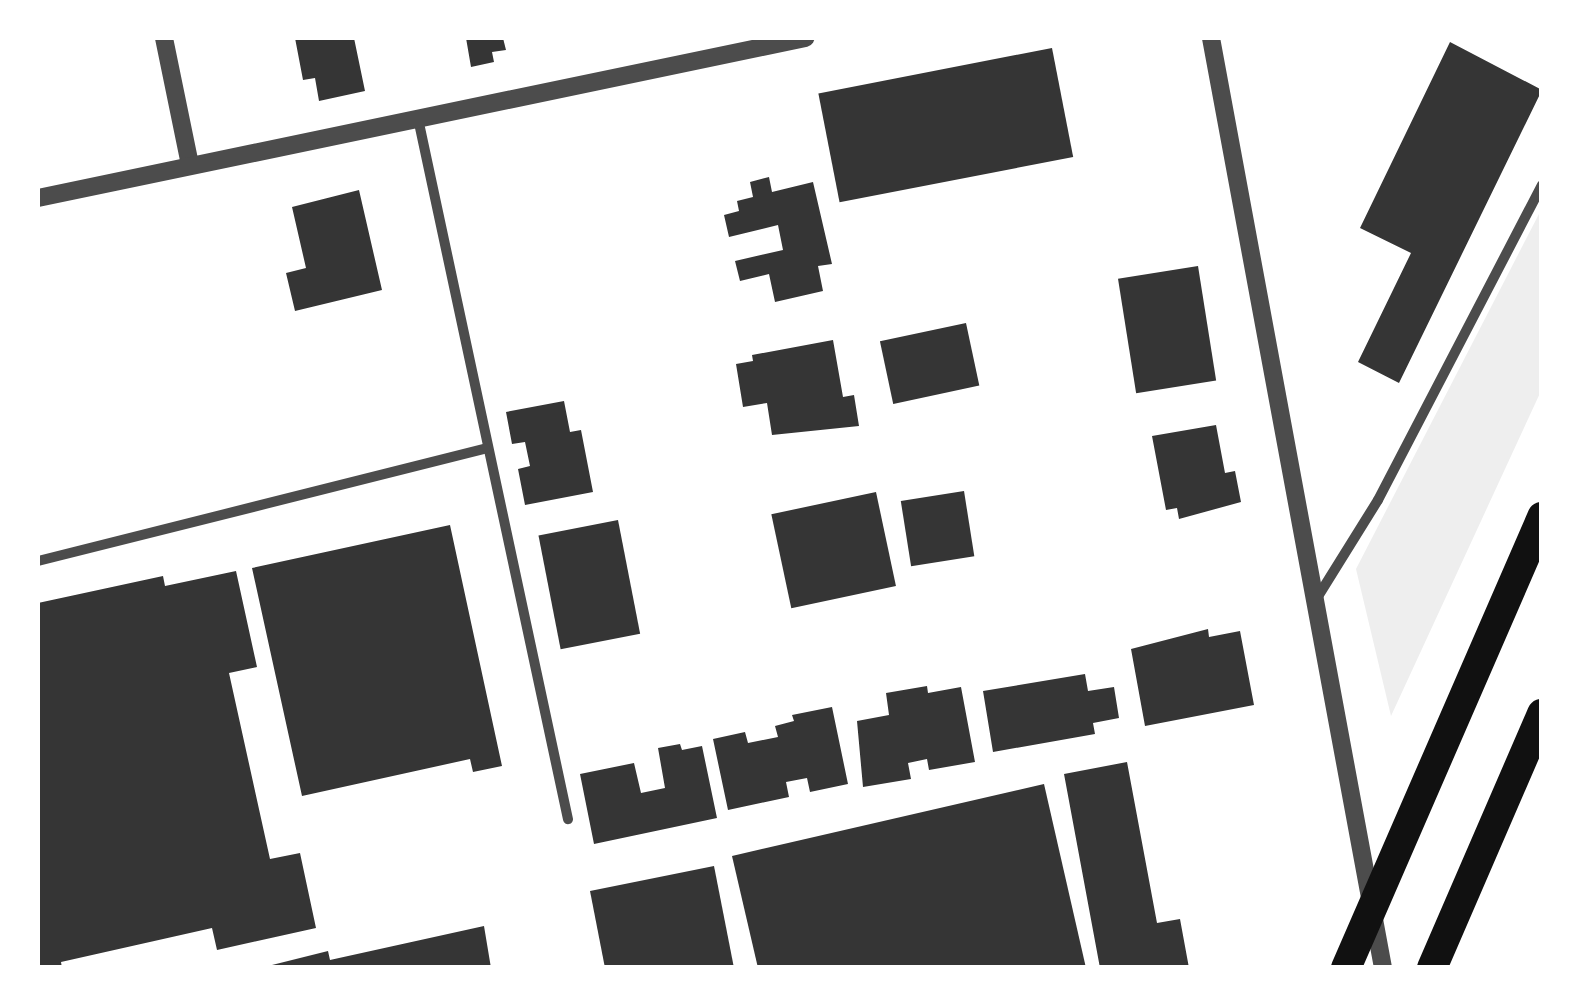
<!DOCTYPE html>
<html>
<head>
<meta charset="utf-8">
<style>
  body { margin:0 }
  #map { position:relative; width:1579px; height:1005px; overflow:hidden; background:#fff; font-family:Roboto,sans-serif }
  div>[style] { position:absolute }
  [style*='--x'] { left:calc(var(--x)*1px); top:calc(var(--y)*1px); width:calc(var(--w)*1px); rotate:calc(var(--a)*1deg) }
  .green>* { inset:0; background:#eee }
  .building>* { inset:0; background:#353535; transform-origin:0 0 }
  .minor>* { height:10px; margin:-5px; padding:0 5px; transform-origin:5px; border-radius:5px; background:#4c4c4c }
  .tertiary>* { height:18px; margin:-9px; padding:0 9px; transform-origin:9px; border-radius:9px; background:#4c4c4c }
  .motorway>* { height:30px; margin:-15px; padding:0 15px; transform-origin:15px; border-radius:15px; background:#111 }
  span { translate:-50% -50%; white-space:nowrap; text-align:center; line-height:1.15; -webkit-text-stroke:9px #fff; paint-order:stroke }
  .frame { position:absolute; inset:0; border:40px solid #fff; pointer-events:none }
</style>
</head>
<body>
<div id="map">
  <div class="green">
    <i style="clip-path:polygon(1541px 210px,1541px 391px,1391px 716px,1356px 569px)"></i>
  </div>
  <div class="building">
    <i style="clip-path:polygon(295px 38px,354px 38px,365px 91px,319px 101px,315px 78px,303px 80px)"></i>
    <i style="clip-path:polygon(466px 38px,503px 38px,506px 50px,492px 52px,494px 62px,471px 67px)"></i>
    <i style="clip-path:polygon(1450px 42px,1542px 90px,1399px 383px,1358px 362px,1411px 253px,1360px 228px)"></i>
    <i style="left:1052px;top:48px;width:111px;height:238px;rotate:79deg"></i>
    <i style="clip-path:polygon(769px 177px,772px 192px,813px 182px,832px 264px,818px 266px,823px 291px,775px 302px,769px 274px,740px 281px,735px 261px,783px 250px,778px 225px,729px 237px,724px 215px,739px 211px,737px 201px,753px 197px,750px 182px)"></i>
    <i style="clip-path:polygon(359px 190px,382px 290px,295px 311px,286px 273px,306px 268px,292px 207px)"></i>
    <i style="left:1198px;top:266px;width:116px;height:81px;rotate:81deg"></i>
    <i style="left:966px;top:323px;width:64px;height:88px;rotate:78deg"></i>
    <i style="clip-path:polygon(833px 340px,843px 397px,854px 395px,859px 426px,772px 435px,767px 403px,743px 407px,736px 364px,753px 361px,752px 355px)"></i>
    <i style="clip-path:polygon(564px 401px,570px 432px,581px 430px,593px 492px,525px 505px,518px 469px,530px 466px,525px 442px,512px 444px,506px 412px)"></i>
    <i style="clip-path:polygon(1216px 425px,1225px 473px,1235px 471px,1241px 502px,1179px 519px,1177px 508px,1166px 510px,1152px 436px)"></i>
    <i style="left:964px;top:491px;width:66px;height:64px;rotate:81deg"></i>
    <i style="left:876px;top:492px;width:96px;height:107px;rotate:78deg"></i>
    <i style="left:618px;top:520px;width:116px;height:81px;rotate:79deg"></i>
    <i style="clip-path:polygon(450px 525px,502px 766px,473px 772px,470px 759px,302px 796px,252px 568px)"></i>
    <i style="clip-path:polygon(236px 571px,257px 667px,229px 673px,270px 859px,300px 853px,316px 928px,217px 950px,212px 928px,61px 962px,62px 968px,38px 968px,38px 603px,163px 576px,165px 586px)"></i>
    <i style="clip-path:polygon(1208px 629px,1209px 637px,1240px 631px,1254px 705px,1145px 726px,1131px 649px)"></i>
    <i style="clip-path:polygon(1085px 674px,1088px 691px,1114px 687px,1119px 718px,1093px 723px,1095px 734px,993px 752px,983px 691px)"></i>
    <i style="clip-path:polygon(927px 686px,928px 693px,961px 687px,975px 762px,929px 770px,927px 759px,908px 763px,911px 779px,863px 787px,857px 721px,889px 715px,886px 693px)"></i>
    <i style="clip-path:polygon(832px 707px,848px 784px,810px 792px,807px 778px,786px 782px,789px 797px,728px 810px,713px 739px,745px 732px,748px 743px,778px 737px,775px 726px,794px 721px,792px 715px)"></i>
    <i style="clip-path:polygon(680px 744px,682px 750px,702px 746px,717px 818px,594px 844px,580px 774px,634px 763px,641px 793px,665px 788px,658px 748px)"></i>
    <i style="clip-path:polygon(1127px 762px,1157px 923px,1180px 919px,1189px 968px,1100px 968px,1064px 774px)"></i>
    <i style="clip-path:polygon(1044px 784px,1086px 968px,758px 968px,732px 856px)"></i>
    <i style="clip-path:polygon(714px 866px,734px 968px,605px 968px,590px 891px)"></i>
    <i style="clip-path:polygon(484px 926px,491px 968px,260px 968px,328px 951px,330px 960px)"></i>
  </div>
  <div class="minor">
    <i style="--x:419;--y:123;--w:712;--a:77.92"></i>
    <i style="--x:38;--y:561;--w:461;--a:-14.1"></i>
    <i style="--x:1317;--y:598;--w:115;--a:-58.1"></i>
    <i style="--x:1378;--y:500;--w:355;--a:-62.5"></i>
  </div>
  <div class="tertiary">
    <i style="--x:164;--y:38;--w:130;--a:78.4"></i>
    <i style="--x:1211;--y:38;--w:946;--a:79.52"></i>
    <i style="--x:38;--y:198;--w:784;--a:-11.78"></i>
  </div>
  <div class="motorway">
    <i style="--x:1346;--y:968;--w:492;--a:-66.5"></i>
    <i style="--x:1432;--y:968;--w:277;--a:-66.6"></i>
  </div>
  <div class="frame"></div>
</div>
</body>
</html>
